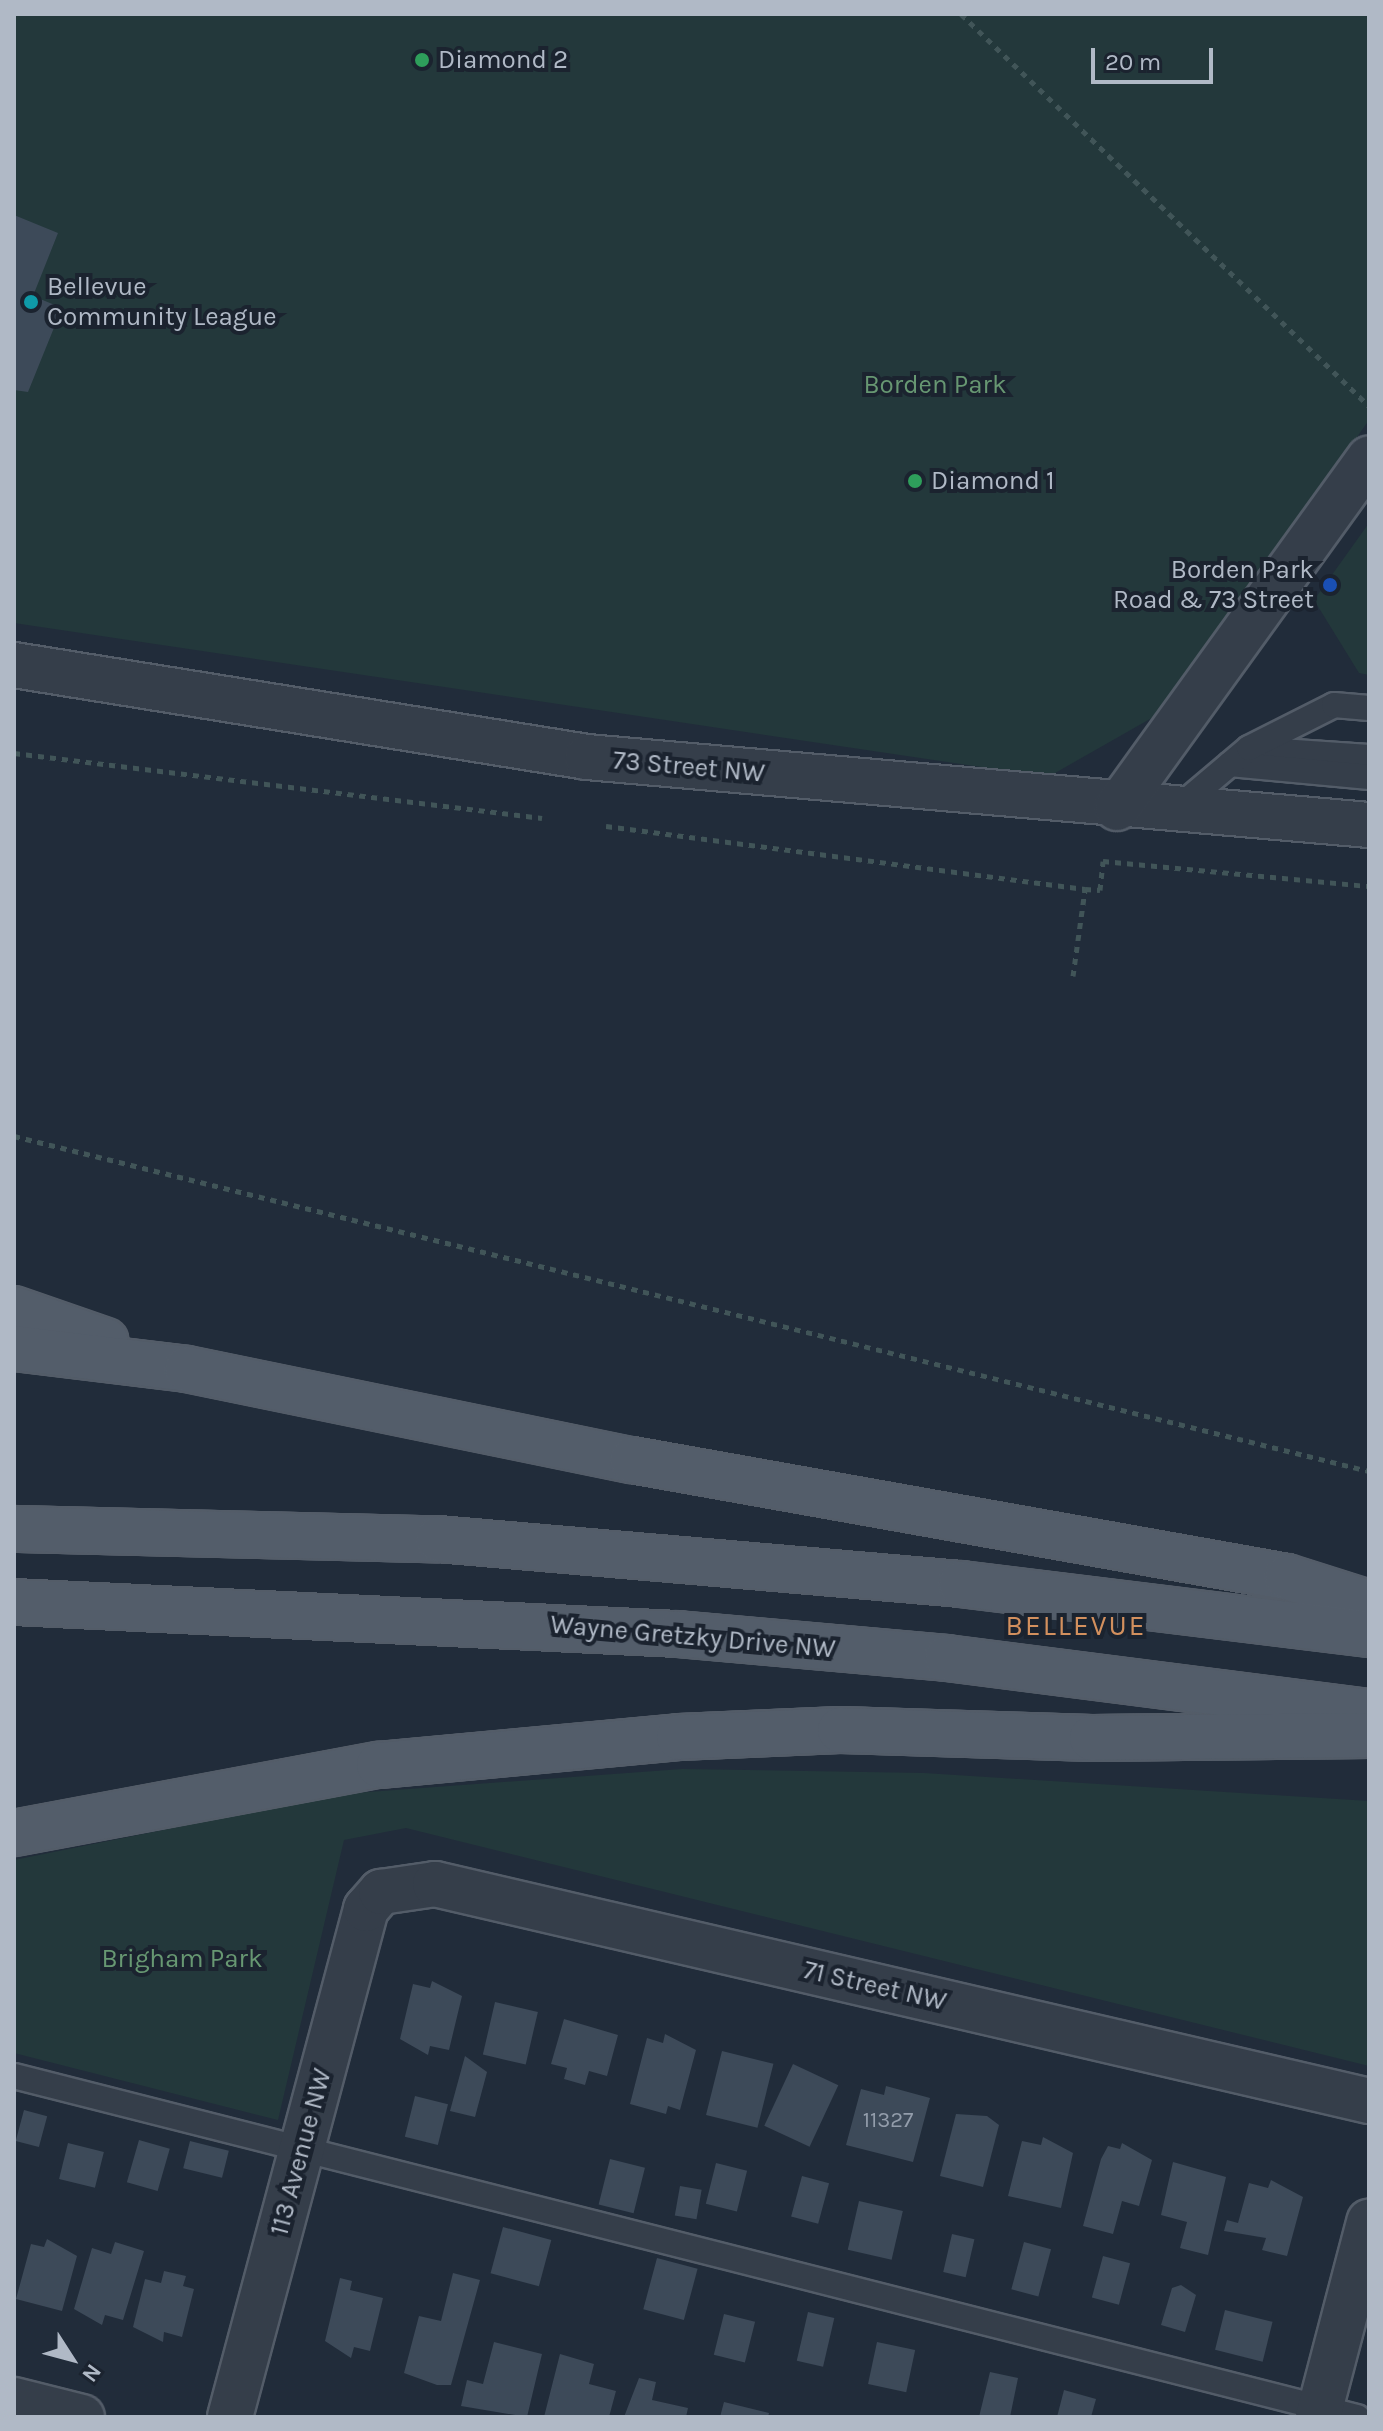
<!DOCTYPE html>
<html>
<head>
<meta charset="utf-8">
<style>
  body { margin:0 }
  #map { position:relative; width:1383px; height:2431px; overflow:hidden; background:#212c3a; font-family:Karla,sans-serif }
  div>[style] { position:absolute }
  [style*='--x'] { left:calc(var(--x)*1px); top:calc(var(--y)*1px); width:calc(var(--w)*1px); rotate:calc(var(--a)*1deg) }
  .green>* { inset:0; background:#23383b }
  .building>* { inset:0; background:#3d4a59; transform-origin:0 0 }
  .path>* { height:5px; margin-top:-2.5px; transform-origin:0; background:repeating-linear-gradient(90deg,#415558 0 6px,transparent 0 12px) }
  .roads { filter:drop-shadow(2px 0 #535c68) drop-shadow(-2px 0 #535c68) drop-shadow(0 2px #535c68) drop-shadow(0 -2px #535c68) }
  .lane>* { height:24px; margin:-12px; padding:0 12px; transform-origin:12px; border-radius:12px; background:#353e4a }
  .street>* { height:44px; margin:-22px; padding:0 22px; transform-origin:22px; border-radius:22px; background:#353e4a }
  .primary>* { height:44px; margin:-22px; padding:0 22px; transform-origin:22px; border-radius:22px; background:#535d6a }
  .dots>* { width:22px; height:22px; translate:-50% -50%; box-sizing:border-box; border:4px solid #1b232f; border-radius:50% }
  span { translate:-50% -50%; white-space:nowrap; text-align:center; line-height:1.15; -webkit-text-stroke:8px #1b232f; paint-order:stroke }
  .number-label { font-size:22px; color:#939dab }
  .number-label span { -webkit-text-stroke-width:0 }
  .poi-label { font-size:26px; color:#b0b9c6 }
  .left { translate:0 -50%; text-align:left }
  .right { translate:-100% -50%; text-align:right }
  .park-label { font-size:26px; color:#679772 }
  .street-label { font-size:26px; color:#b0b9c6 }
  .neighbourhood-label { font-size:28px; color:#d3905e; letter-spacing:2px }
  .frame { position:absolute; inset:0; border:16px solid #b0b9c6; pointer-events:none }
  .north { position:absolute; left:32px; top:2319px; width:80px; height:80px; -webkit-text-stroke:6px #1b232f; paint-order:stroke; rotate:126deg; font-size:22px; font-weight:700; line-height:32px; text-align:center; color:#b0b9c6 }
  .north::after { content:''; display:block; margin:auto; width:28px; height:36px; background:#b0b9c6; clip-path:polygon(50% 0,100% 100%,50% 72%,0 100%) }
  .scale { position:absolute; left:1091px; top:48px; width:122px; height:36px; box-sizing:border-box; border:4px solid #b0b9c6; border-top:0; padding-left:10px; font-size:24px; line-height:28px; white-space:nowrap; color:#b0b9c6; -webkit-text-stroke:6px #1b232f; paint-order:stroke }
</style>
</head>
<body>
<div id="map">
  <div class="green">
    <i style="clip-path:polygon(14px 14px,1369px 14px,1369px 420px,1164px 711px,1048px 777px,14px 623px)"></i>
    <i style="clip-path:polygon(1369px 523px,1369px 675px,1359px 673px,1314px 600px)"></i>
    <i style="clip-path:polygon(682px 1769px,924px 1773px,1369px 1801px,1369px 2066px,406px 1828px,344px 1840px,278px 2120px,14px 2053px,14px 1860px,341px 1794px)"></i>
  </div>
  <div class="building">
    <i style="clip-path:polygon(14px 215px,58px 233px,33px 296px,62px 308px,28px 392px,14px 390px)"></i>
    <i style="clip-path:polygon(432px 1981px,462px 1996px,449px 2050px,430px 2046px,428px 2055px,400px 2039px,413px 1984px,430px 1988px)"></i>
    <i style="left:495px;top:2002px;width:44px;height:54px;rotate:13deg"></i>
    <i style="clip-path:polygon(564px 2019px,618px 2035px,607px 2076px,589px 2071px,585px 2085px,564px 2079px,567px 2068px,551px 2064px)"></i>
    <i style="clip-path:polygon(665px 2034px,696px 2050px,680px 2110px,668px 2106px,666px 2114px,630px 2104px,647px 2038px,663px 2043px)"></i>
    <i style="left:722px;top:2051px;width:53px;height:66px;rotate:14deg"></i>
    <i style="clip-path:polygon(465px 2056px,487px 2072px,475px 2117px,450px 2111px)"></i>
    <i style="left:793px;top:2064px;width:50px;height:68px;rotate:25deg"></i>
    <i style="clip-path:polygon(886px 2086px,930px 2098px,913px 2162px,846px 2145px,861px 2089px,884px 2095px)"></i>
    <i style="left:415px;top:2096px;width:34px;height:42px;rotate:14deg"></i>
    <i style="left:24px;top:2110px;width:24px;height:32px;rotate:15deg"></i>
    <i style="clip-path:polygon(956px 2114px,987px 2116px,999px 2125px,983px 2187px,940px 2176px)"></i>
    <i style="clip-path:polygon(1043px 2137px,1073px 2153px,1061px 2208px,1008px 2196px,1022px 2141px,1041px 2145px)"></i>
    <i style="left:139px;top:2140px;width:32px;height:44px;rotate:16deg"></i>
    <i style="left:190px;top:2141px;width:40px;height:28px;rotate:14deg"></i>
    <i style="left:68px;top:2143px;width:37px;height:37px;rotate:14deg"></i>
    <i style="clip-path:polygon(1122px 2143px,1152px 2160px,1139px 2206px,1122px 2201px,1113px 2234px,1083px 2226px,1101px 2159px,1108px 2146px,1120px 2149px)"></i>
    <i style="left:610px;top:2159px;width:36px;height:47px;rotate:14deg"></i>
    <i style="clip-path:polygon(1173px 2162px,1226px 2177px,1208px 2255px,1180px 2248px,1187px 2222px,1161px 2215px)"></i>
    <i style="left:716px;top:2163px;width:32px;height:42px;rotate:14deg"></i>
    <i style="left:802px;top:2176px;width:28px;height:42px;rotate:15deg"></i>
    <i style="clip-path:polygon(1271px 2180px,1303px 2197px,1287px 2256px,1262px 2250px,1266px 2238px,1224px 2231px,1227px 2220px,1238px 2223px,1249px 2183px,1268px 2188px)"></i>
    <i style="left:680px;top:2186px;width:22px;height:30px;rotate:10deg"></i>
    <i style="left:859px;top:2201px;width:45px;height:50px;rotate:13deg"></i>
    <i style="left:503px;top:2227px;width:50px;height:48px;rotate:15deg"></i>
    <i style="left:952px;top:2234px;width:23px;height:39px;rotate:13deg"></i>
    <i style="clip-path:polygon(47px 2239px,77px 2256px,62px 2311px,16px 2299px,31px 2244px,44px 2247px)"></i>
    <i style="clip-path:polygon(115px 2242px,144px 2251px,123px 2320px,105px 2315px,102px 2325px,74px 2309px,92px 2248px,111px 2254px)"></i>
    <i style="left:1024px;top:2242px;width:28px;height:49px;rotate:15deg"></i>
    <i style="left:1103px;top:2256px;width:28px;height:43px;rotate:15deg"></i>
    <i style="left:657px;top:2258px;width:42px;height:53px;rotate:15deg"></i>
    <i style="clip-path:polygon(164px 2271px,186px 2276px,183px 2286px,194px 2289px,182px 2337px,164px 2332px,163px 2342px,133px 2327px,145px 2279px,161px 2283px)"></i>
    <i style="clip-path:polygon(453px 2273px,480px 2280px,451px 2385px,437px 2385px,404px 2373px,419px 2316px,441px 2321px)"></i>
    <i style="clip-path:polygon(340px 2278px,352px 2281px,350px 2290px,383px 2298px,370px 2351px,354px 2347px,351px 2358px,325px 2341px)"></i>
    <i style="clip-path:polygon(1181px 2285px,1196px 2295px,1185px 2332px,1161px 2325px,1172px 2288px)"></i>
    <i style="left:1225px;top:2310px;width:49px;height:41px;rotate:14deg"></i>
    <i style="left:808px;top:2312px;width:27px;height:50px;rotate:13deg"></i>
    <i style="left:724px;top:2314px;width:32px;height:42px;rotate:14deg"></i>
    <i style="clip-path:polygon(494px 2342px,542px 2354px,527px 2417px,461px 2406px,467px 2380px,483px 2384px)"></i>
    <i style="left:877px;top:2342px;width:39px;height:43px;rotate:12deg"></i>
    <i style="clip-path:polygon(560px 2354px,594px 2364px,589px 2384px,616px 2391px,609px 2417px,544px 2417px)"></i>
    <i style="clip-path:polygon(990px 2372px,1018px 2378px,1010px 2417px,979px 2417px)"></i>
    <i style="clip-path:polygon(639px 2378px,656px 2382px,652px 2400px,688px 2408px,686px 2417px,624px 2417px)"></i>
    <i style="clip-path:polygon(1064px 2390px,1096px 2399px,1091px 2417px,1057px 2417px)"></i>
    <i style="clip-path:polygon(724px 2402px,769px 2413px,768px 2417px,720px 2417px)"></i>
  </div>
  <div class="path">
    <i style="--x:961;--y:14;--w:566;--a:43.85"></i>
    <i style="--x:14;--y:753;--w:532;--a:7.02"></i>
    <i style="--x:606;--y:826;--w:483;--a:7.5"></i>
    <i style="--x:1085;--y:889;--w:15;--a:4"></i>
    <i style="--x:1100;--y:890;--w:29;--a:-84"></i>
    <i style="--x:1103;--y:861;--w:267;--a:5.4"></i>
    <i style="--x:1073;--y:976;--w:88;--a:-82.1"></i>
    <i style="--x:14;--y:1136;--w:1396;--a:13.89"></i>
  </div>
  <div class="roads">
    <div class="lane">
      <i style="--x:1251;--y:749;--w:118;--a:3.9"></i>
      <i style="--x:1230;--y:764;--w:140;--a:5.3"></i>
      <i style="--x:1178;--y:808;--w:93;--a:-40.2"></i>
      <i style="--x:1249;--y:748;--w:95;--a:-26.8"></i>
      <i style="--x:1334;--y:705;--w:35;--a:5"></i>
      <i style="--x:14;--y:2076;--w:1386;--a:14.25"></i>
    </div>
    <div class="street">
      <i style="--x:14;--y:665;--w:580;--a:9.12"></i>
      <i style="--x:587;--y:757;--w:785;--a:4.97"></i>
      <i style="--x:1117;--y:808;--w:431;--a:-54.2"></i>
      <i style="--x:14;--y:2400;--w:70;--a:14"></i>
      <i style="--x:230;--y:2417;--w:526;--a:-75.01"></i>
      <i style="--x:366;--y:1909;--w:23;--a:-49"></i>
      <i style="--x:381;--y:1892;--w:55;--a:-8.4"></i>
      <i style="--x:435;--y:1884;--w:959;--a:13.08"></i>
      <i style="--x:1318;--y:2417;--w:202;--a:-75.3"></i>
    </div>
    <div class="primary">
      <i style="--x:14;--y:1309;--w:97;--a:19.2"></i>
      <i style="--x:14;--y:1348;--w:174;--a:6.9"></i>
      <i style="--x:187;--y:1369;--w:454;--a:11.6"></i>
      <i style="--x:632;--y:1460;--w:665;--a:10.13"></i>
      <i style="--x:1287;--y:1577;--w:86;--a:17.6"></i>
      <i style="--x:14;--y:1529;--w:424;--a:1.4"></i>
      <i style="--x:438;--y:1539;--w:525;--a:4.92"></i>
      <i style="--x:961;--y:1584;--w:411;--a:7"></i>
      <i style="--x:14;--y:1602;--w:665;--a:2.76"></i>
      <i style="--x:678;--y:1634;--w:270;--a:5.1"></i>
      <i style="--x:947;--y:1658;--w:425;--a:7.3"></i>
      <i style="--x:14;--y:1833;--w:371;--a:-10.6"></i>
      <i style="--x:379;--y:1765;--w:301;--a:-5.3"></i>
      <i style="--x:679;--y:1737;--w:161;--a:-2.5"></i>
      <i style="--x:840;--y:1730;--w:252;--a:1.8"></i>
      <i style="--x:1092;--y:1738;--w:277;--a:-0.6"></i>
    </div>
  </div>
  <div class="dots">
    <i style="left:422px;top:60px;background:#2e9e5b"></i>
    <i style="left:31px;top:302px;background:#0f9aa8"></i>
    <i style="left:915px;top:481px;background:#2e9e5b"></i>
    <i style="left:1330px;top:585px;background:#1a4fb4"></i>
  </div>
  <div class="number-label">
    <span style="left:888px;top:2121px">11327</span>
  </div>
  <div class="poi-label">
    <span class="left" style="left:438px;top:60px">Diamond 2</span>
    <span class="left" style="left:47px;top:302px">Bellevue<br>Community League</span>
    <span class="left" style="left:931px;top:481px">Diamond 1</span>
    <span class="right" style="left:1314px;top:585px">Borden Park<br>Road &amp; 73 Street</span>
  </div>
  <div class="park-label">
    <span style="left:935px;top:385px">Borden Park</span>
    <span style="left:182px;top:1959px">Brigham Park</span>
  </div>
  <div class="street-label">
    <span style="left:689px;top:767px;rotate:5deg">73 Street NW</span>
    <span style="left:693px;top:1637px;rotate:5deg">Wayne Gretzky Drive NW</span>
    <span style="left:875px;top:1986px;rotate:13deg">71 Street NW</span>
    <span style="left:301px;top:2152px;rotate:-75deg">113 Avenue NW</span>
  </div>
  <div class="neighbourhood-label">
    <span style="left:1076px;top:1626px">BELLEVUE</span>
  </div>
  <div class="frame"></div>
  <div class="north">N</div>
  <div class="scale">20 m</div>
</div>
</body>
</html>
